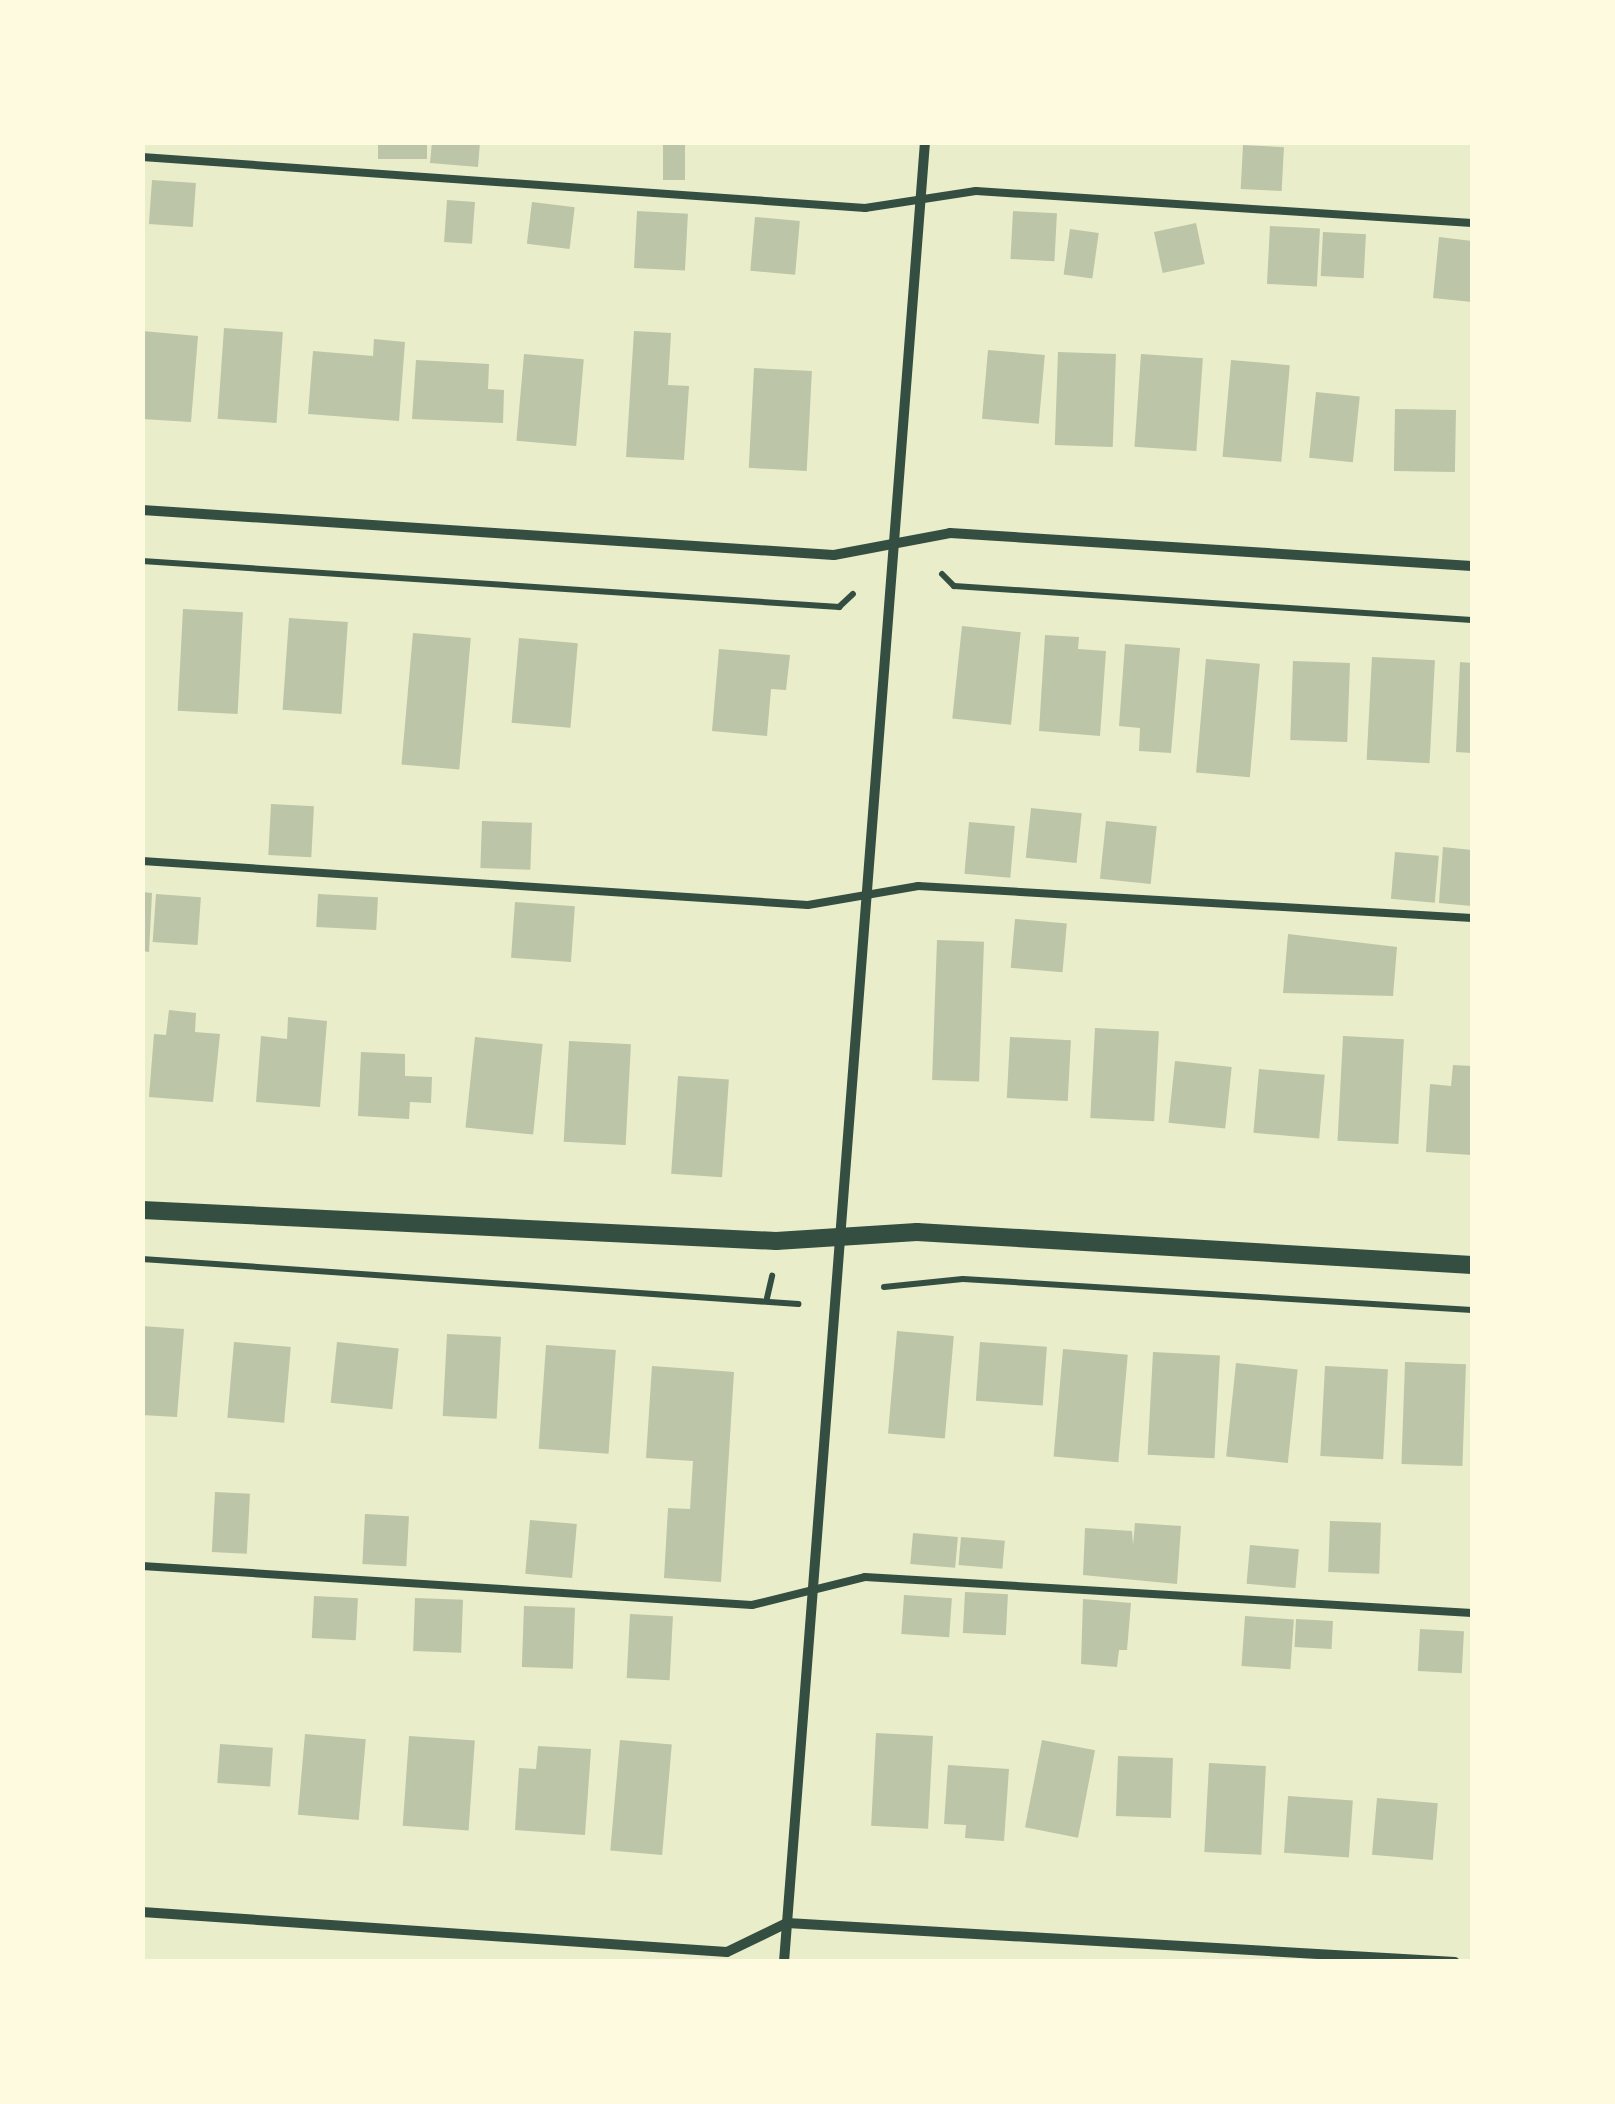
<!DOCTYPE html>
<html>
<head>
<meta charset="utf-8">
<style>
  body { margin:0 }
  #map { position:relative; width:1615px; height:2104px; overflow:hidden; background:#e9edc9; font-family:"Fira Sans Condensed",sans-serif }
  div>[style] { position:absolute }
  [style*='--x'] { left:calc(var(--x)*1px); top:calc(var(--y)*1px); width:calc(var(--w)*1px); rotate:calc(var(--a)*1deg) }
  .building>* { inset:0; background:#bcc5a7; transform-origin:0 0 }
  .path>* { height:6px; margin:-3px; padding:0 3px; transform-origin:3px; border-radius:3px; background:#344e41 }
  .service>* { height:8px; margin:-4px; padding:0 4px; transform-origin:4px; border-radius:4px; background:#344e41 }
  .minor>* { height:10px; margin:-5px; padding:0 5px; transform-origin:5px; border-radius:5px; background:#344e41 }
  .tertiary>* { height:18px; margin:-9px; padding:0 9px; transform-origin:9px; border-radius:9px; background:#344e41 }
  span { translate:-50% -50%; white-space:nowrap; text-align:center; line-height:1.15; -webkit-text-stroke:10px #fefae0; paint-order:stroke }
  .frame { position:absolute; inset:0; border:145px solid #fefae0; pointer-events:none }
</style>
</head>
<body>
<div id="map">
  <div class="building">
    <i style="left:378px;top:142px;width:49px;height:17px"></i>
    <i style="clip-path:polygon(432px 142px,480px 142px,478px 167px,430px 163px)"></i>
    <i style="left:663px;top:142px;width:22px;height:38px"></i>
    <i style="left:1243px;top:145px;width:41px;height:44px;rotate:3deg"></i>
    <i style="left:152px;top:180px;width:44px;height:44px;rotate:4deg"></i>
    <i style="left:447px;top:200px;width:28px;height:42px;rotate:4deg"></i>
    <i style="left:532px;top:202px;width:43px;height:42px;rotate:7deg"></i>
    <i style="left:637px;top:211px;width:51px;height:57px;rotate:3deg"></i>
    <i style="left:1013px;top:211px;width:44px;height:48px;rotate:3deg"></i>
    <i style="left:755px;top:217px;width:45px;height:54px;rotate:5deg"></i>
    <i style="left:1196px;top:223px;width:42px;height:43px;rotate:78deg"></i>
    <i style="left:1270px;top:226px;width:50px;height:58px;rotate:3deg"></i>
    <i style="left:1070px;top:229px;width:29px;height:46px;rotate:8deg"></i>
    <i style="left:1323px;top:232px;width:43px;height:44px;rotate:3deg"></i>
    <i style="clip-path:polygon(1439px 237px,1472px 241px,1472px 302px,1433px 298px)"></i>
    <i style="left:224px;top:328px;width:59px;height:91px;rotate:4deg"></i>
    <i style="clip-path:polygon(142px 331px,198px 336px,191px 422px,142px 419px)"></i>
    <i style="clip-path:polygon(634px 331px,671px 333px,668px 385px,689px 386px,684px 460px,626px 457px)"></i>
    <i style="clip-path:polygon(374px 339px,405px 342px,399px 421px,308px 414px,313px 351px,373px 356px)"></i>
    <i style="left:988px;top:350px;width:57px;height:69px;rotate:5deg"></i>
    <i style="left:1058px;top:352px;width:58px;height:93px;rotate:2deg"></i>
    <i style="left:524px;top:354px;width:60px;height:87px;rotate:5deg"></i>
    <i style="left:1141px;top:354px;width:62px;height:93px;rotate:4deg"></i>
    <i style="clip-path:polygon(416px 360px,489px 364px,488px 389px,504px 390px,503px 423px,412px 419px)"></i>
    <i style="left:1231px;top:360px;width:59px;height:97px;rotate:5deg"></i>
    <i style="left:754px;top:368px;width:58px;height:100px;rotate:3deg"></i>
    <i style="left:1316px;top:392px;width:44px;height:66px;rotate:6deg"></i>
    <i style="left:1395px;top:409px;width:61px;height:62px;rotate:1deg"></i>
    <i style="left:183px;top:609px;width:60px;height:102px;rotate:3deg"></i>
    <i style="left:289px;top:618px;width:59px;height:92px;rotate:4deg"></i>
    <i style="left:962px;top:626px;width:59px;height:93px;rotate:6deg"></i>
    <i style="left:413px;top:633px;width:58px;height:132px;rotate:5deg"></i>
    <i style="clip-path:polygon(1045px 635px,1079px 637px,1078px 649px,1106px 651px,1100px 736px,1039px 731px)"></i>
    <i style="left:519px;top:638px;width:59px;height:85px;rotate:5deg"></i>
    <i style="clip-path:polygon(1125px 644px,1180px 648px,1171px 753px,1139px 751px,1140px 728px,1119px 726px)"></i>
    <i style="clip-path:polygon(719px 649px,790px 655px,786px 690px,771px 689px,767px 736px,712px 731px)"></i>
    <i style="left:1372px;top:657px;width:63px;height:103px;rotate:3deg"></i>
    <i style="left:1206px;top:659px;width:54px;height:114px;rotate:5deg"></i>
    <i style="left:1293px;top:661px;width:57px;height:79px;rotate:2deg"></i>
    <i style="clip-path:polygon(1460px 662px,1472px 663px,1472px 753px,1456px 752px)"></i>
    <i style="left:271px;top:804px;width:43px;height:51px;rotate:3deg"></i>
    <i style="left:1031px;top:808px;width:51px;height:50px;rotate:6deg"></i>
    <i style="left:482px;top:821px;width:50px;height:47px;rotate:2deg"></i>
    <i style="left:1106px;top:821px;width:51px;height:58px;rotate:6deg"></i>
    <i style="left:969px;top:822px;width:46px;height:52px;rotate:5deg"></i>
    <i style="clip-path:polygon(1443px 847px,1472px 850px,1472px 906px,1439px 903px)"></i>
    <i style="left:1395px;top:852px;width:44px;height:47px;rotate:5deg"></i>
    <i style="clip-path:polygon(142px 892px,152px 893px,149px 952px,142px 951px)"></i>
    <i style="left:156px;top:894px;width:45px;height:48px;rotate:4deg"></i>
    <i style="left:318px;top:894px;width:60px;height:33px;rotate:3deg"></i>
    <i style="left:515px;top:902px;width:60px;height:56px;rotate:4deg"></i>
    <i style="left:1015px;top:919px;width:52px;height:49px;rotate:5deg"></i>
    <i style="clip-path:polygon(1288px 934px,1397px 947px,1393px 996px,1283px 993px)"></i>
    <i style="left:937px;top:940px;width:47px;height:140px;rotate:2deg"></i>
    <i style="clip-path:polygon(169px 1010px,196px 1013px,195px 1032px,220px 1034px,213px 1102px,149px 1097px,154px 1034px,166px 1035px)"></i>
    <i style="clip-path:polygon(288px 1017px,327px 1021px,320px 1107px,256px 1102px,261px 1036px,287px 1039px)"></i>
    <i style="left:1095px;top:1028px;width:64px;height:90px;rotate:3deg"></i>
    <i style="left:1343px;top:1036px;width:61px;height:105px;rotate:3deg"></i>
    <i style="left:475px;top:1037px;width:68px;height:91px;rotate:6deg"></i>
    <i style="left:1010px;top:1037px;width:61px;height:61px;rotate:3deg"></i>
    <i style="left:569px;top:1041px;width:62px;height:101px;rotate:3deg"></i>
    <i style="clip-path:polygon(361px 1052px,405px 1054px,405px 1076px,432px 1077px,431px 1103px,410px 1102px,409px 1119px,358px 1116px)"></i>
    <i style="left:1175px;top:1061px;width:57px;height:62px;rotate:6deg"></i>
    <i style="clip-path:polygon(1453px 1065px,1472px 1066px,1472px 1155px,1426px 1152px,1430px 1084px,1451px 1086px)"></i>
    <i style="left:1259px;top:1069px;width:66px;height:64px;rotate:5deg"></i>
    <i style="left:678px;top:1076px;width:51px;height:98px;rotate:4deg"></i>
    <i style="clip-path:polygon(142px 1326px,184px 1329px,177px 1417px,142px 1415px)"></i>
    <i style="left:897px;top:1331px;width:57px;height:103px;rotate:5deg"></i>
    <i style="left:447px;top:1334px;width:54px;height:82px;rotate:3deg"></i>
    <i style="left:234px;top:1342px;width:57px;height:76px;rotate:5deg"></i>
    <i style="left:337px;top:1342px;width:62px;height:61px;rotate:6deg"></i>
    <i style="left:980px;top:1342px;width:67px;height:59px;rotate:4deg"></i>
    <i style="left:546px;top:1345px;width:70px;height:104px;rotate:4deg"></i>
    <i style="left:1063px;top:1349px;width:65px;height:108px;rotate:5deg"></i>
    <i style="left:1153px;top:1352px;width:67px;height:103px;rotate:3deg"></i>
    <i style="left:1405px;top:1362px;width:61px;height:102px;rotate:2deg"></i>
    <i style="left:1236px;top:1363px;width:62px;height:94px;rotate:6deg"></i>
    <i style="clip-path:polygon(652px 1366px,734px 1372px,721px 1582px,664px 1578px,668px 1508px,690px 1509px,693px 1461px,646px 1458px)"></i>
    <i style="left:1325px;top:1366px;width:63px;height:90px;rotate:3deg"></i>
    <i style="left:215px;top:1492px;width:35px;height:60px;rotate:3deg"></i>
    <i style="left:365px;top:1514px;width:44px;height:50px;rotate:3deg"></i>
    <i style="left:530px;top:1520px;width:47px;height:54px;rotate:5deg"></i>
    <i style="left:1330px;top:1521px;width:51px;height:51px;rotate:2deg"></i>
    <i style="clip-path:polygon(1135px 1523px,1181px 1526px,1177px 1584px,1083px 1575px,1085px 1528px,1132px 1531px,1133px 1545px)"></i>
    <i style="left:913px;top:1533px;width:45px;height:31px;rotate:5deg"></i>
    <i style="left:961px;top:1537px;width:44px;height:28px;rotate:5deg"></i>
    <i style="left:1250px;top:1545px;width:49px;height:39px;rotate:5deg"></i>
    <i style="left:965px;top:1592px;width:43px;height:41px;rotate:3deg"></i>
    <i style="left:904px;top:1595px;width:48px;height:39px;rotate:4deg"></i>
    <i style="left:314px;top:1596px;width:44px;height:42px;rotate:3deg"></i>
    <i style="left:415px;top:1598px;width:48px;height:53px;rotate:2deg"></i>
    <i style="clip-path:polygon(1083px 1599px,1131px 1603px,1127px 1650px,1119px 1650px,1117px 1667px,1081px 1664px)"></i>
    <i style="left:524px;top:1606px;width:51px;height:61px;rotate:2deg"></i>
    <i style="left:630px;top:1614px;width:43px;height:64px;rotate:3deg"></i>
    <i style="left:1245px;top:1616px;width:49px;height:50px;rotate:4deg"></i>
    <i style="left:1296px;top:1619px;width:37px;height:28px;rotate:3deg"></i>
    <i style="left:1420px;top:1629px;width:44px;height:42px;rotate:3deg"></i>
    <i style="left:876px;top:1733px;width:57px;height:93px;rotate:3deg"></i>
    <i style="left:305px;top:1734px;width:61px;height:81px;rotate:5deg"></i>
    <i style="left:409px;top:1736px;width:66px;height:90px;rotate:4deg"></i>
    <i style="left:620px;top:1740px;width:52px;height:111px;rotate:5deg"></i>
    <i style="left:1042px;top:1740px;width:54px;height:89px;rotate:11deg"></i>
    <i style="left:220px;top:1744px;width:53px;height:39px;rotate:4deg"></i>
    <i style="clip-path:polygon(538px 1746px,591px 1749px,585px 1835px,515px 1830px,519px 1768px,536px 1769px)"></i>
    <i style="left:1118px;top:1756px;width:55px;height:60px;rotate:2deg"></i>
    <i style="left:1209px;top:1763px;width:57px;height:89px;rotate:3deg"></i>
    <i style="clip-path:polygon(948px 1765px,1009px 1769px,1004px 1841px,965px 1838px,966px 1825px,944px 1824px)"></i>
    <i style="left:1288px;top:1796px;width:65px;height:57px;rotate:4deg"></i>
    <i style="left:1377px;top:1798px;width:61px;height:57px;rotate:5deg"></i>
  </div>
  <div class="path">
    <i style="--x:142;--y:561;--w:699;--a:3.78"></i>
    <i style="--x:839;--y:607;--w:19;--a:-43"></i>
    <i style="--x:942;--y:574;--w:17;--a:45"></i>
    <i style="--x:954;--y:586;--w:519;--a:3.76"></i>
    <i style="--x:142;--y:1259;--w:658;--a:3.92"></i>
    <i style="--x:884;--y:1287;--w:79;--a:-5.8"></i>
    <i style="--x:963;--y:1279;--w:510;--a:3.49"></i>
    <i style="--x:767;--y:1298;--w:23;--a:-77"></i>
  </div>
  <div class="service">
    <i style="--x:142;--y:157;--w:725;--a:4.03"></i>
    <i style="--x:865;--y:208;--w:112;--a:-8.7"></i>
    <i style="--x:976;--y:191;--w:497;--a:3.7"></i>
    <i style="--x:142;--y:861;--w:667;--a:3.78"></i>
    <i style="--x:808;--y:905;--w:112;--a:-9.8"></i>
    <i style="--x:918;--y:886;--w:555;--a:3.31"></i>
    <i style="--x:142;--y:1566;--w:611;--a:3.66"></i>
    <i style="--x:752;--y:1605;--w:116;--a:-13.9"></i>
    <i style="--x:865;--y:1577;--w:608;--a:3.39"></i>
  </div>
  <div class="minor">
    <i style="--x:142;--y:510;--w:693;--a:3.72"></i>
    <i style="--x:834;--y:555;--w:118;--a:-10.7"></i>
    <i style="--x:950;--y:533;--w:523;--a:3.62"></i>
    <i style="--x:142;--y:1912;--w:586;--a:3.91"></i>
    <i style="--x:727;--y:1952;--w:67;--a:-25.8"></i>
    <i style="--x:787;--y:1923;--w:669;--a:3.34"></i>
    <i style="--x:784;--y:1962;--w:1825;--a:-85.57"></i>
  </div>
  <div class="tertiary">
    <i style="--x:142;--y:1210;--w:635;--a:2.8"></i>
    <i style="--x:776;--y:1241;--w:141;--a:-3.7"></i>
    <i style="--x:917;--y:1232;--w:556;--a:3.4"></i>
  </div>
  <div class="frame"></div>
</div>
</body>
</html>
